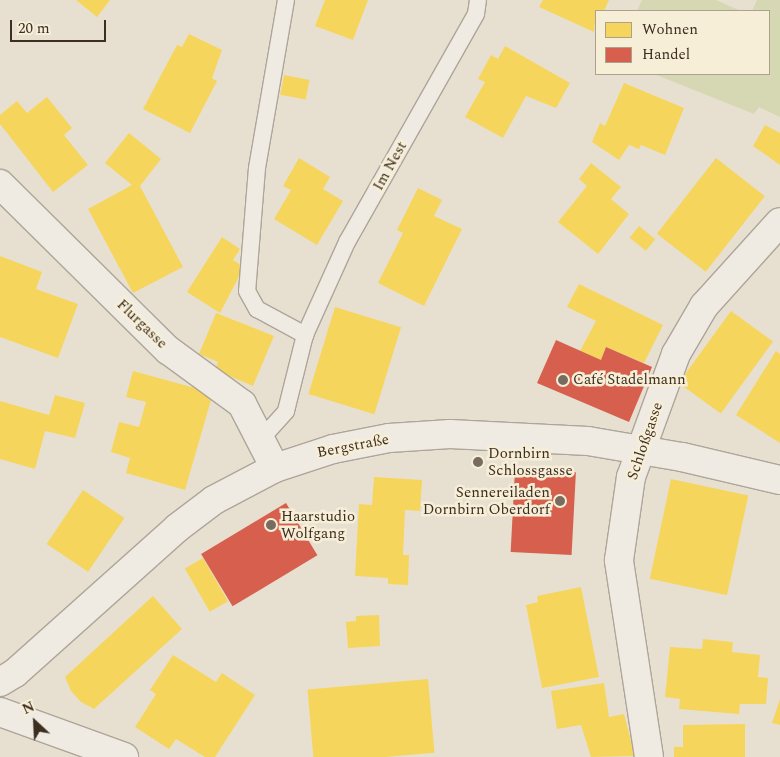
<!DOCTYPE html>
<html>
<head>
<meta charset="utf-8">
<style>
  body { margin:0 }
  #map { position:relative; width:780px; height:757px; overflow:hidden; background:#e7e0d1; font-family:Spectral,serif }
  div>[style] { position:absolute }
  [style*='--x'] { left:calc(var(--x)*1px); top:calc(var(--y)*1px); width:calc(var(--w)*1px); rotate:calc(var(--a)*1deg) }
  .green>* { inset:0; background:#d6d7b3 }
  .homes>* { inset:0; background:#f6d55c; transform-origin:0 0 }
  .shops>* { inset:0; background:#d6604d; transform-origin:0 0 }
  .roads { filter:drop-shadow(1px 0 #ada599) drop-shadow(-1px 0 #ada599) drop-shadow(0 1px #ada599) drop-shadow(0 -1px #ada599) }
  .service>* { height:16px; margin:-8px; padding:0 8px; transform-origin:8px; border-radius:8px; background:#efebe3 }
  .minor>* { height:28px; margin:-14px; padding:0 14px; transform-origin:14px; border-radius:14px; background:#efebe3 }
  .secondary>* { height:28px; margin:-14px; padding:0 14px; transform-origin:14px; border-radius:14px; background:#efebe3 }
  .dots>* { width:14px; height:14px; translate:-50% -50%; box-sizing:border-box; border:2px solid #f7eed8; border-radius:50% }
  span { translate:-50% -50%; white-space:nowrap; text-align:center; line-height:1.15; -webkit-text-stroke:5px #f7eed8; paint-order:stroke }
  .street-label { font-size:15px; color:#3d2e20 }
  .poi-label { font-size:15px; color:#3d2e20 }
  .left { translate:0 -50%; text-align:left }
  .right { translate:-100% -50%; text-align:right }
  .legend { position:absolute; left:595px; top:10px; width:175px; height:65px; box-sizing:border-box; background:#f7eed8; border:1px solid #ada18e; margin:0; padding:6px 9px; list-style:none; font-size:15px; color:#3d2e20 }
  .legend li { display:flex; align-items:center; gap:10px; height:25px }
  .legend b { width:25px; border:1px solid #ada18e }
  .north { position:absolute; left:10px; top:697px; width:50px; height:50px; -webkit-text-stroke:4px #f7eed8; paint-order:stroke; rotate:335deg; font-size:14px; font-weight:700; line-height:20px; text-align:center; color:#3d2e20 }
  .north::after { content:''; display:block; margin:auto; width:18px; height:22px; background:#3d2e20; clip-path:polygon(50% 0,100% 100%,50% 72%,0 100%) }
  .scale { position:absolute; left:10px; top:20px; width:96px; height:22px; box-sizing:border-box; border:2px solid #3d2e20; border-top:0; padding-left:6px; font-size:15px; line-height:18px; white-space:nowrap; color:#3d2e20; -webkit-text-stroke:4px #f7eed8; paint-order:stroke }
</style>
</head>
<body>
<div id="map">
  <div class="green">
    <i style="clip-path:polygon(642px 0,716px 0,741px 11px,637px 11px)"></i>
    <i style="clip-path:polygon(757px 0,780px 0,780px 117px,759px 107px,754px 114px,654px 74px,769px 74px,769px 11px,752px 11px)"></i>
  </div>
  <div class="homes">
    <i style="clip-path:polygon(76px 0,110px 0,97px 17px)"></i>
    <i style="clip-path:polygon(325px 0,368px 0,353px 40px,315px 26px)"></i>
    <i style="clip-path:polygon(543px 0,609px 0,604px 11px,596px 11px,594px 32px,539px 7px)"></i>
    <i style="clip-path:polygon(189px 34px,222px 50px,212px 78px,217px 81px,190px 133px,143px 109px,177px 45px,182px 47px)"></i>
    <i style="clip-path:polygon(505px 46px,570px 83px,556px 108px,526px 96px,503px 138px,465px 117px,485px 82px,478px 79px,491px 55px,498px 59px)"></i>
    <i style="left:284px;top:75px;width:26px;height:20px;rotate:11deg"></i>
    <i style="clip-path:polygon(624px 83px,684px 108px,665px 155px,641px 145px,639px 149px,629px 145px,619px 160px,592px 142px,600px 123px,605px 126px)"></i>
    <i style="clip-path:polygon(47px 97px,72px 128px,64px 135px,88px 165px,53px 192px,0 124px,0 115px,17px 101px,27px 113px)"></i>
    <i style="clip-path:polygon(765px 125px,780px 133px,780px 165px,753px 146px)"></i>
    <i style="clip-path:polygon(129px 133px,161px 159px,140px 186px,183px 267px,133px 293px,88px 209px,132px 185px,105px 163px)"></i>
    <i style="clip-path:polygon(299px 158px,330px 177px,323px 189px,343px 201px,317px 245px,274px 219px,291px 190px,283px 186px)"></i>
    <i style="left:716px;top:158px;width:62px;height:96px;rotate:38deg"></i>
    <i style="clip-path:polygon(591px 163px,621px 187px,611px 199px,629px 214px,598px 254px,558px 222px,587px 186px,579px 179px)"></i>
    <i style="clip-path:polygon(418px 188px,442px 200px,434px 216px,462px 229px,424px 306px,378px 283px,403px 233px,397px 230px)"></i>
    <i style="left:639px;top:226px;width:21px;height:15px;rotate:39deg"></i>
    <i style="clip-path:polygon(222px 237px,240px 249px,233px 260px,244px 267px,220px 313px,187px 292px)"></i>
    <i style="clip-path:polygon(0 256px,42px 272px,36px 289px,78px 304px,58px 358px,0 337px)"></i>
    <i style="clip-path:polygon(579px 284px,663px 325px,644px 363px,606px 347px,601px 360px,580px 351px,596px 321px,567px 307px)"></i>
    <i style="left:335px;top:307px;width:69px;height:91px;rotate:17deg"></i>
    <i style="left:731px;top:311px;width:52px;height:89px;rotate:36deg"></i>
    <i style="clip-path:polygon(216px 313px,274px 336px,253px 386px,215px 370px,218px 362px,199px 354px)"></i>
    <i style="clip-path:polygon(776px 351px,780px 354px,780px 443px,736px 415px)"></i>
    <i style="clip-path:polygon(133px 371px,213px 393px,185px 490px,126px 473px,130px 458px,111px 452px,119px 422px,139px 427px,146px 402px,126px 397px)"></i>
    <i style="clip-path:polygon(55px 395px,85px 403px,75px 438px,45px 431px,35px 469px,0 459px,0 401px,49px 415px)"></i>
    <i style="clip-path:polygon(374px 477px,422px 480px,420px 511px,405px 510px,403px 555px,409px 555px,408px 585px,388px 584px,388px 578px,355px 576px,359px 504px,372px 505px)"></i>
    <i style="left:671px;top:479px;width:79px;height:102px;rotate:12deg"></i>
    <i style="left:83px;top:490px;width:50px;height:65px;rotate:34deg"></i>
    <i style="left:203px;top:558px;width:50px;height:21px;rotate:60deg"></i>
    <i style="clip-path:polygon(581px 587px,599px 677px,542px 688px,526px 605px,538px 602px,537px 596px)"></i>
    <i style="clip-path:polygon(153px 596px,182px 629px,94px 709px,81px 702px,71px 691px,65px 677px)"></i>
    <i style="clip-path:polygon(379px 615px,380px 646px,348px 648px,346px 622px,356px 621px,356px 616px)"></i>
    <i style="clip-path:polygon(703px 639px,733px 642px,732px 652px,760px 655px,758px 677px,768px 678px,766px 704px,740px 704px,739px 714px,679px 709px,680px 699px,665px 697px,670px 647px,702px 649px)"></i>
    <i style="clip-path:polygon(173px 655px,216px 682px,222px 673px,255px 695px,215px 757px,205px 757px,176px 739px,169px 749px,135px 727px,156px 694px,150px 690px)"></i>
    <i style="left:428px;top:679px;width:74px;height:121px;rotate:85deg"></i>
    <i style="clip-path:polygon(604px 683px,609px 717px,624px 714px,635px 756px,591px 757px,581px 725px,557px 729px,551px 691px)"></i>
    <i style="clip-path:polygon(780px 699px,780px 725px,772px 723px)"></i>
    <i style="clip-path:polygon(745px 724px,745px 757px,674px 757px,674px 747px,683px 747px,683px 725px)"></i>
  </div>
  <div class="shops">
    <i style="clip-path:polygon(556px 340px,601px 360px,606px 347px,652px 367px,629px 422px,537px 383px)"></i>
    <i style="left:515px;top:469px;width:61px;height:83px;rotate:3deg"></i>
    <i style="left:286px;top:503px;width:61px;height:99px;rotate:59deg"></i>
  </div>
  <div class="roads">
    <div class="service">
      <i style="--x:286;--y:0;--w:170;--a:99.8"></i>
      <i style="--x:257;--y:168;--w:123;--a:94.6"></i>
      <i style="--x:247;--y:291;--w:21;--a:61"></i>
      <i style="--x:257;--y:309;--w:55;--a:28.4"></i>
      <i style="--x:262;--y:438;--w:36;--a:-48"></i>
      <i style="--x:286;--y:411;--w:78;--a:-76"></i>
      <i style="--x:305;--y:335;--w:102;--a:-65.7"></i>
      <i style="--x:347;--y:242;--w:262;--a:-60.5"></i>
      <i style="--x:476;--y:14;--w:14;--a:-82"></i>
    </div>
    <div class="minor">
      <i style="--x:0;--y:184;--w:236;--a:44.7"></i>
      <i style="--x:168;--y:350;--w:92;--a:36.1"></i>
      <i style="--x:242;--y:404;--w:72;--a:62.7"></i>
      <i style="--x:0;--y:712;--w:132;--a:19.9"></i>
      <i style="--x:649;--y:757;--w:199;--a:-98.7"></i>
      <i style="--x:619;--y:560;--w:84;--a:-81.8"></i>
      <i style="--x:631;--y:477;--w:131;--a:-69.9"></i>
      <i style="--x:676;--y:354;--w:56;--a:-59.7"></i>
      <i style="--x:704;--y:306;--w:113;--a:-47.9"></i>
    </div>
    <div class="secondary">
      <i style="--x:0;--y:682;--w:17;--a:-31"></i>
      <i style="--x:15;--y:673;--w:217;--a:-41.8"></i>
      <i style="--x:177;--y:528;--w:46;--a:-37.1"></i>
      <i style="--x:214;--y:500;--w:69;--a:-27.7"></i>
      <i style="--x:275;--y:468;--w:61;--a:-18.1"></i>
      <i style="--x:333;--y:449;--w:57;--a:-11.1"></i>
      <i style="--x:389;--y:438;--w:61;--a:-3.8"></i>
      <i style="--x:450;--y:434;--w:138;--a:2.9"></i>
      <i style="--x:588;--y:441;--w:95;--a:9.7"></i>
      <i style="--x:682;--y:457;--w:101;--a:13.2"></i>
    </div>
  </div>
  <div class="dots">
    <i style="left:563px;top:380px;background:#786c5e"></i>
    <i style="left:478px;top:462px;background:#786c5e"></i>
    <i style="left:560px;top:501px;background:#786c5e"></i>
    <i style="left:271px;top:525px;background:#786c5e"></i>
  </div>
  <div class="street-label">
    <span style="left:390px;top:166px;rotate:-61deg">Im Nest</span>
    <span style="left:142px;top:324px;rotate:44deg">Flurgasse</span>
    <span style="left:645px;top:441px;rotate:-71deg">Schloßgasse</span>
    <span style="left:353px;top:446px;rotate:-11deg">Bergstraße</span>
  </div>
  <div class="poi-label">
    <span class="left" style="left:573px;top:380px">Café Stadelmann</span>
    <span class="left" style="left:488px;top:462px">Dornbirn<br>Schlossgasse</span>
    <span class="right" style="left:550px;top:501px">Sennereiladen<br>Dornbirn Oberdorf</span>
    <span class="left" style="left:281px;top:525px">Haarstudio<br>Wolfgang</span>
  </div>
  <ul class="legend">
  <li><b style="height:14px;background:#f6d55c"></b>Wohnen</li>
  <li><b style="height:14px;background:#d6604d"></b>Handel</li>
  </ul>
  <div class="north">N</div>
  <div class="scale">20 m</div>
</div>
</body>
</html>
